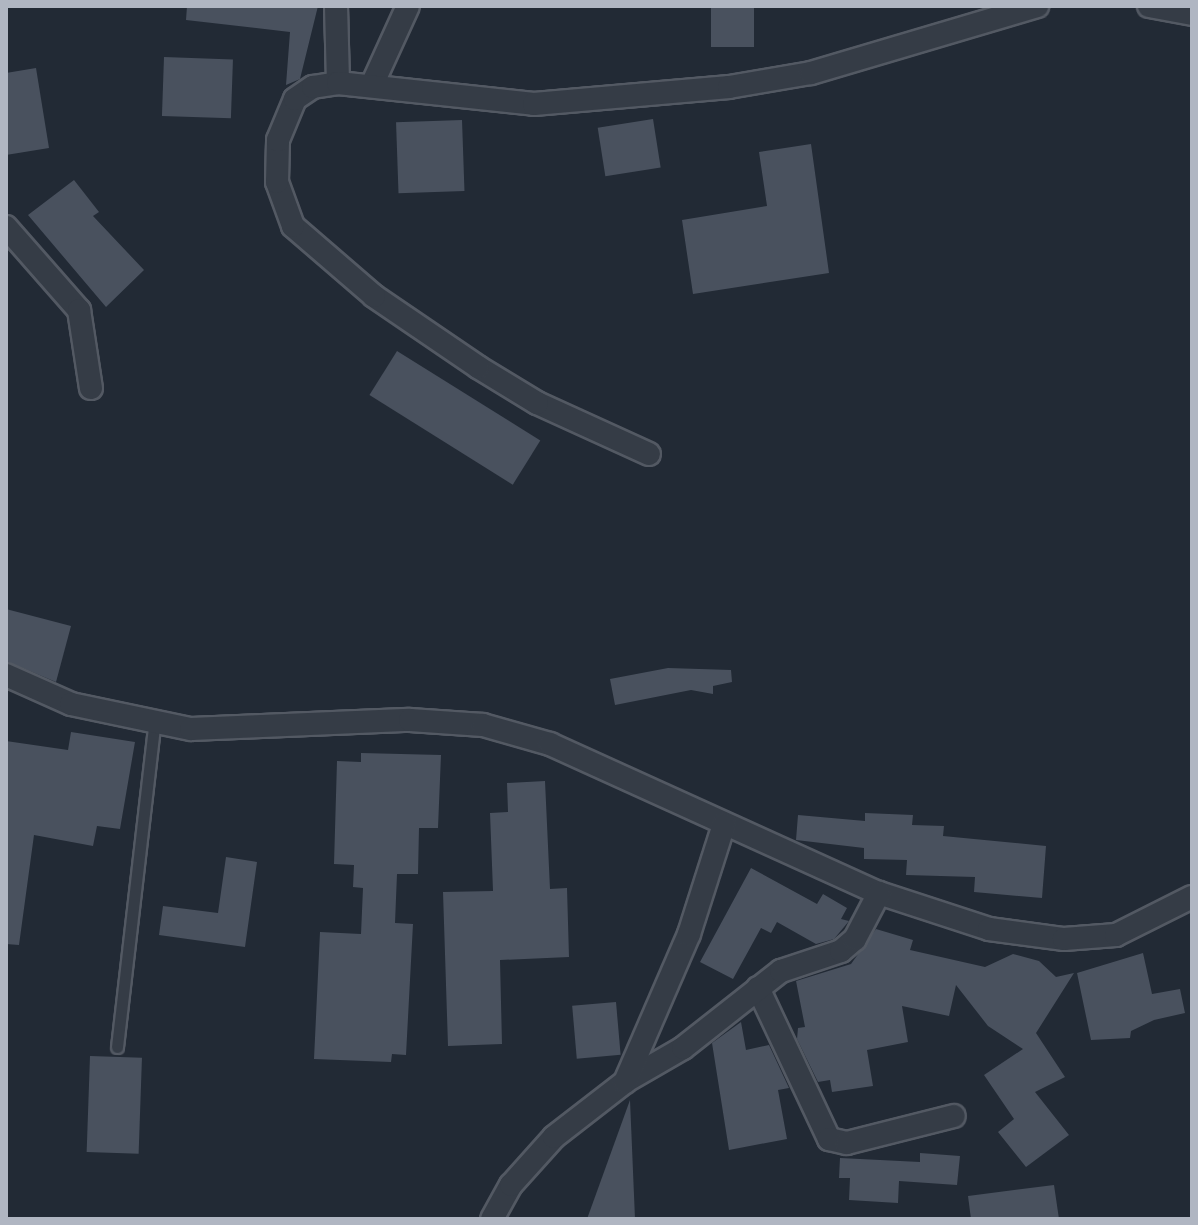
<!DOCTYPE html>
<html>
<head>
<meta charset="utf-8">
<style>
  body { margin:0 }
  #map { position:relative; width:1198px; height:1225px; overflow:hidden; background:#222a35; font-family:Roboto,sans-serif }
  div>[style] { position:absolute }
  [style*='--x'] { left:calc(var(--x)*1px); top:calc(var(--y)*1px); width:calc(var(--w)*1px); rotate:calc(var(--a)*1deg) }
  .building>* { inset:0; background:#49515e; transform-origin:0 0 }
  .roads { filter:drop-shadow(2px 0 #535963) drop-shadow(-2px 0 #535963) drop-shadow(0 2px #535963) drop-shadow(0 -2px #535963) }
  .service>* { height:11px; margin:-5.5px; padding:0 5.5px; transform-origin:5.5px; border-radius:5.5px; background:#353c46 }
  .minor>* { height:22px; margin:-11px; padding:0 11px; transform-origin:11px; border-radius:11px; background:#353c46 }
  span { translate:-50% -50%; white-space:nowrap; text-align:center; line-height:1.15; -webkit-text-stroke:6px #1b212a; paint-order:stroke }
  .frame { position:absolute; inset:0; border:8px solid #b0b6c2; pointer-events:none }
</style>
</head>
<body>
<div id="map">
  <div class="building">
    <i style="clip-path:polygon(187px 6px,318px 6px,300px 79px,286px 85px,290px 32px,186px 20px)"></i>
    <i style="left:711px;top:6px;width:43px;height:41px"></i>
    <i style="left:164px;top:57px;width:69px;height:59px;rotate:2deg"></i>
    <i style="clip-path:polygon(36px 68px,49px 148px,6px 155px,6px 73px)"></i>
    <i style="left:653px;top:119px;width:49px;height:56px;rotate:81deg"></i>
    <i style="left:462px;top:120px;width:71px;height:66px;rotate:88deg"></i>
    <i style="clip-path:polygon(811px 144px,829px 273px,693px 294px,682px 220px,767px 206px,759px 152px)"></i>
    <i style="clip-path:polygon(74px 180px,99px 212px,93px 216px,144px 270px,106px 307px,28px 215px)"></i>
    <i style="left:397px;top:351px;width:169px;height:52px;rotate:32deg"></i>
    <i style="clip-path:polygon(6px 609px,71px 626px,56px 682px,6px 661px)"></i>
    <i style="clip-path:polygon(668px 668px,731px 670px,732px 682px,713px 686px,713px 694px,691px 690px,615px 705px,610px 679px)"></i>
    <i style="clip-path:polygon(71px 732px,135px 742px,120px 829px,97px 826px,93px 846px,34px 835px,19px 945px,6px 944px,6px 741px,68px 750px)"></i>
    <i style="clip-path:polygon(361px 753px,441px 755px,438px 828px,419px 828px,418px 874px,397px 874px,395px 923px,413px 924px,406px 1055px,392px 1054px,391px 1062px,314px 1059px,320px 932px,361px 934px,363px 888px,353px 887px,354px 865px,334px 864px,337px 761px,361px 762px)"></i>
    <i style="clip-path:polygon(545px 781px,550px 889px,567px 888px,569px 957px,500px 960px,502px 1044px,448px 1046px,443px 892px,493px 891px,490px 813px,508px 812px,507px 783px)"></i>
    <i style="clip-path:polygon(865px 813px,913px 815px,912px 825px,944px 826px,943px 836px,1046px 846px,1042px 898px,974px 892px,975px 877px,906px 875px,907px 860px,864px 859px,864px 848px,796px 840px,798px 815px,865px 821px)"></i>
    <i style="clip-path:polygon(226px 857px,257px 862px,245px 947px,159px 935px,163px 906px,218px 913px)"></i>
    <i style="clip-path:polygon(751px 868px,817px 904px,823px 894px,847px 908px,841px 919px,849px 921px,834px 939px,816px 944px,777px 922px,771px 933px,761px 928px,733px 979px,700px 962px)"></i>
    <i style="clip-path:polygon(876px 929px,913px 940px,910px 950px,985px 967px,1013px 954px,1039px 961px,1056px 977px,1074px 973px,1036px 1033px,1065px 1077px,1035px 1092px,1069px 1135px,1026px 1167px,998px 1132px,1014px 1119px,984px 1075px,1023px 1049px,988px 1026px,956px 985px,949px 1016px,902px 1006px,908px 1042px,867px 1050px,873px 1086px,832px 1092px,830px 1080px,818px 1082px,797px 1039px,798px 1028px,805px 1027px,796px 981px,851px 964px)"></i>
    <i style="clip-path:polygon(1143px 953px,1152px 994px,1180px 989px,1185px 1013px,1154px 1020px,1131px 1031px,1130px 1038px,1091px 1040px,1077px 973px)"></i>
    <i style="left:616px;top:1002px;width:53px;height:44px;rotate:85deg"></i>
    <i style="clip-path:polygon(741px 1022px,746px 1050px,769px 1045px,789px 1088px,778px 1090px,787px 1139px,729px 1150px,712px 1043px)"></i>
    <i style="left:90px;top:1056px;width:52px;height:96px;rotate:2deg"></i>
    <i style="clip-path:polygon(630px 1100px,635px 1219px,587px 1219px)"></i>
    <i style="clip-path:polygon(920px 1153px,960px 1156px,957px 1185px,899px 1181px,898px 1203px,849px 1200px,850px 1178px,839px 1178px,840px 1158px,920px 1162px)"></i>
    <i style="clip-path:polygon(1054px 1185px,1059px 1219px,971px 1219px,968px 1196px)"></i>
  </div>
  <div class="roads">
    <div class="service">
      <i style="--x:117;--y:1047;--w:324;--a:-83.4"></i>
    </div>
    <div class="minor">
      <i style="--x:336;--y:6;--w:77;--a:88.5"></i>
      <i style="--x:1149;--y:6;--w:44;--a:10.5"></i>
      <i style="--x:372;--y:85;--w:87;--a:-65.5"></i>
      <i style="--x:6;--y:227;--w:111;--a:48.7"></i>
      <i style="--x:79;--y:310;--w:79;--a:81.3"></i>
      <i style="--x:649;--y:454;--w:123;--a:-155.5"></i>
      <i style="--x:537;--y:403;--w:69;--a:-148.6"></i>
      <i style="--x:478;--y:367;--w:126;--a:-145.7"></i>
      <i style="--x:374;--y:296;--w:107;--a:-139.2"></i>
      <i style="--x:293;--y:226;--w:47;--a:-110"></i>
      <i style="--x:277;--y:182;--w:42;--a:-88.6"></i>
      <i style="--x:278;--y:140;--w:44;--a:-67.5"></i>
      <i style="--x:295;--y:99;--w:22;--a:-34"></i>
      <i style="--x:313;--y:87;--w:25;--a:-9"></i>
      <i style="--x:338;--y:83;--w:197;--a:6.1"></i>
      <i style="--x:534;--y:104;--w:196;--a:-5"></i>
      <i style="--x:729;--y:87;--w:83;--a:-9.7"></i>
      <i style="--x:811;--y:73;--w:236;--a:-16.5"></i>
      <i style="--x:6;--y:675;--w:71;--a:24"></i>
      <i style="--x:71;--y:704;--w:123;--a:11.8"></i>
      <i style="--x:191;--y:729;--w:219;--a:-2.4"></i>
      <i style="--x:410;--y:720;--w:73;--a:3.9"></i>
      <i style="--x:483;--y:725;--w:70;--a:15.8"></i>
      <i style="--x:550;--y:744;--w:361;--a:24.4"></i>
      <i style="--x:879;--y:893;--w:116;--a:18.1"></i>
      <i style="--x:989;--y:929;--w:76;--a:7.6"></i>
      <i style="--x:1064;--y:939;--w:52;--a:-4.4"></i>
      <i style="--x:1116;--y:935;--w:85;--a:-26.6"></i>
      <i style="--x:758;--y:988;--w:167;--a:64.8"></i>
      <i style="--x:829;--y:1139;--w:18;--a:13"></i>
      <i style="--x:847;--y:1143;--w:110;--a:-14.2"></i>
      <i style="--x:626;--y:1081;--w:66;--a:-30.1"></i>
      <i style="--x:683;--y:1048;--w:125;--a:-38.2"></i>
      <i style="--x:781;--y:971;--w:63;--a:-18.4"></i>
      <i style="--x:841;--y:951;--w:18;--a:-41"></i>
      <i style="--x:855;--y:939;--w:52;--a:-62.4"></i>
      <i style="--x:492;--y:1219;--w:39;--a:-61"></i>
      <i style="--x:511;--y:1185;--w:64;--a:-48.1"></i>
      <i style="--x:554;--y:1137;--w:90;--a:-37.8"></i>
      <i style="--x:625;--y:1082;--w:161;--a:-66.6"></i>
      <i style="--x:689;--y:934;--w:115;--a:-72.3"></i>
    </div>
  </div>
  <div class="frame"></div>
</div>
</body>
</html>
